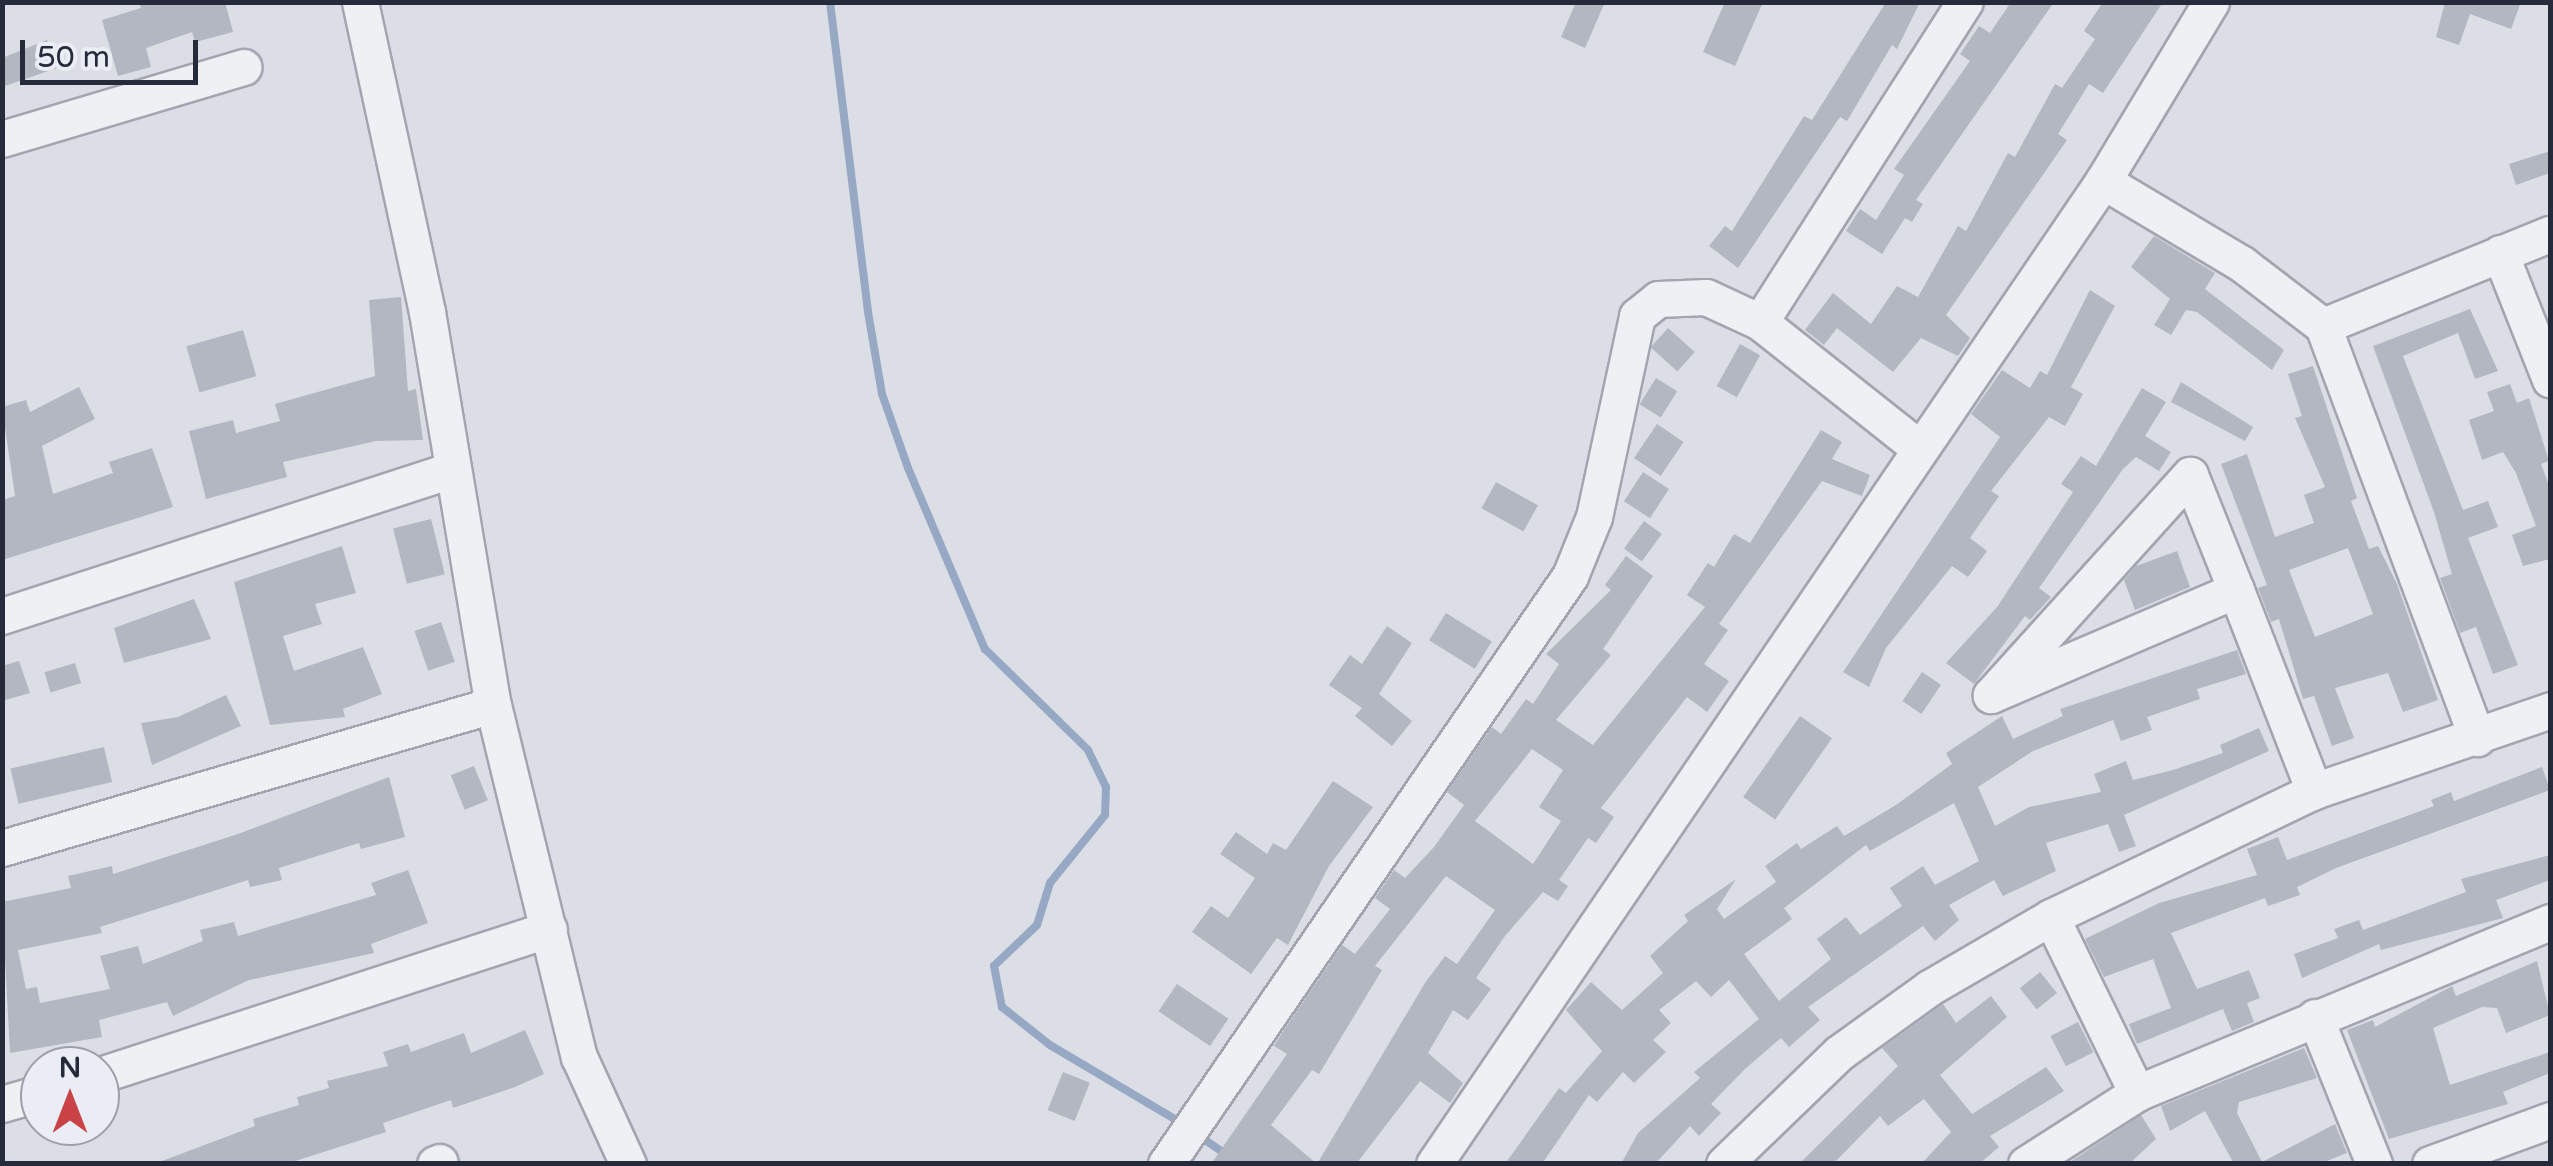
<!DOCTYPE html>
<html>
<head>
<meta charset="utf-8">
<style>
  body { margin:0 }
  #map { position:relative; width:2553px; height:1166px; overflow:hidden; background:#dcdee6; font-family:"Varela Round",sans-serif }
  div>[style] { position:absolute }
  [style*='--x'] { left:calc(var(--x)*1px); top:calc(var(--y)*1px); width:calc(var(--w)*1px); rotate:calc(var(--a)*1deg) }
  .stream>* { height:8px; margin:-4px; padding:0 4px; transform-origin:4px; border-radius:4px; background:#97a8c5 }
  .building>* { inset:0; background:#b3b7c2; transform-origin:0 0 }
  .roads { filter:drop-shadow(2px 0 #a2a5af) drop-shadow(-2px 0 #a2a5af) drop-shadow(0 2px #a2a5af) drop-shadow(0 -2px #a2a5af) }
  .minor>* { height:35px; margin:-17.5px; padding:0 17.5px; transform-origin:17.5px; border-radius:17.5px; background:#eef0f4 }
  span { translate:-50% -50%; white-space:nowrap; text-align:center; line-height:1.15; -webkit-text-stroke:8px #ebedf4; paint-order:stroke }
  .frame { position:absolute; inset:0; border:5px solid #262b3b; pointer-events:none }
  .north { position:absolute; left:20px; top:1046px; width:100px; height:100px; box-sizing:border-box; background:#ebedf4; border:2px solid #9c9faa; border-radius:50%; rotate:0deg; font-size:28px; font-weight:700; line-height:40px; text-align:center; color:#262b3b }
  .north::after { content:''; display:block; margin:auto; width:35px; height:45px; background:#c94246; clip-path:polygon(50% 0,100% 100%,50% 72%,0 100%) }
  .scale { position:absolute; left:20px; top:40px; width:178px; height:45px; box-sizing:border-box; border:5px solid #262b3b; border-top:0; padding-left:12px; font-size:30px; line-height:35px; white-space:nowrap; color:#262b3b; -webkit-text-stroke:8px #ebedf4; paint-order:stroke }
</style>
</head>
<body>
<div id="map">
  <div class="stream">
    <i style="--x:830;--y:2;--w:312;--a:83"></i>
    <i style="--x:868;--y:312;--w:83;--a:80.3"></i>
    <i style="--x:882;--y:394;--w:78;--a:70.6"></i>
    <i style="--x:908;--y:468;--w:197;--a:67"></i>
    <i style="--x:985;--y:649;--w:144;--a:44.4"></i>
    <i style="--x:1088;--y:750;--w:41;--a:64.1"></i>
    <i style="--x:1106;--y:787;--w:28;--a:92"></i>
    <i style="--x:1105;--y:815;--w:87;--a:129"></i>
    <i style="--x:1050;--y:883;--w:44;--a:107.2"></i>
    <i style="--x:1037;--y:925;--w:59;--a:136.4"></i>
    <i style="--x:994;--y:966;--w:42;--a:79"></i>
    <i style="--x:1002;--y:1007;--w:61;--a:38.4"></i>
    <i style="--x:1050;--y:1045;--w:143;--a:30.7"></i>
    <i style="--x:1205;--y:1140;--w:27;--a:34"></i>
  </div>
  <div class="building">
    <i style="clip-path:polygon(139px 2px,225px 2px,233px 32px,195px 42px,192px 32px,146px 48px,151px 67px,118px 76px,102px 20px,141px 8px)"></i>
    <i style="clip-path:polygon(1576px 2px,1605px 2px,1585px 48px,1561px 37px)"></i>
    <i style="clip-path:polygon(1725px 2px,1763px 2px,1735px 66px,1703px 52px)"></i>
    <i style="clip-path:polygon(1886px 2px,1920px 2px,1897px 49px,1892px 45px,1847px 121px,1840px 117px,1738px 268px,1709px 246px,1725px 226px,1732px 231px,1804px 116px,1812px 120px)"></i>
    <i style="clip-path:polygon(2011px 2px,2054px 2px,1916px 200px,1923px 204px,1912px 222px,1905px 218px,1882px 254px,1846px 231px,1860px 209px,1876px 220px,1904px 175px,1894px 169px,1970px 61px,1960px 54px,1979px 26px,1990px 33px)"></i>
    <i style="clip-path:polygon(2103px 2px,2163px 2px,2103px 93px,2089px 84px,2058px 134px,2067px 140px,1946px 315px,1970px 338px,1958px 356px,1921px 338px,1893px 372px,1837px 328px,1824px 345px,1805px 330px,1833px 293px,1871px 324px,1897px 286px,1918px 297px,1958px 226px,1966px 231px,2008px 153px,2015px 157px,2055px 84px,2062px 88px,2095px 39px,2084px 31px)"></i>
    <i style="clip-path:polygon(2445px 2px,2521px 2px,2511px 29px,2470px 14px,2459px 45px,2436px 37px)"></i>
    <i style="clip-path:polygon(47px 40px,57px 68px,2px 87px,2px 58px)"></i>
    <i style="clip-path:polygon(2550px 151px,2550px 173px,2516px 185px,2509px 164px)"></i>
    <i style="clip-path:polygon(2154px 236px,2215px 273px,2205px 289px,2284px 350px,2272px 370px,2197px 312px,2186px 310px,2171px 335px,2154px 325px,2170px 299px,2131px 267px)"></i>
    <i style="clip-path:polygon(2090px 290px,2115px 306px,2071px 387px,2083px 394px,2065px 426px,2049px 417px,1991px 491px,1999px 496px,1970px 538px,1987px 551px,1968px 577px,1952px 566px,1886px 648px,1869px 687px,1843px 672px,2000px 437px,1971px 414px,2002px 370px,2030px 388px,2040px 371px,2047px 375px)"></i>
    <i style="clip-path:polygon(401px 297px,408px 391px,416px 389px,423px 440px,376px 441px,283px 462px,287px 477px,206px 499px,189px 431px,233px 420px,236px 433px,280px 421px,275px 404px,375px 376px,369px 300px)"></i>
    <i style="clip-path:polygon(2470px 309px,2498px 371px,2475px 379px,2458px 333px,2403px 356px,2463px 510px,2488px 501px,2498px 527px,2468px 538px,2518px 665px,2493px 674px,2476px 627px,2460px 633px,2440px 578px,2452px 574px,2434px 512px,2373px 346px)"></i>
    <i style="left:1668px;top:328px;width:36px;height:26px;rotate:42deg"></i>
    <i style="left:243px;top:330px;width:48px;height:59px;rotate:74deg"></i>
    <i style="left:1740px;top:344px;width:23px;height:48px;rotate:29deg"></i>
    <i style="clip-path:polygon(evenodd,2313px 366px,2357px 498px,2351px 501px,2369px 549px,2378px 546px,2397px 584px,2438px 700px,2403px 712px,2388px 673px,2335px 688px,2354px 738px,2332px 746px,2314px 696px,2303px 699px,2279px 619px,2271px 622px,2258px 588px,2267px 585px,2221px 464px,2247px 454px,2275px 537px,2314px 523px,2304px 495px,2325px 487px,2295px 418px,2302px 416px,2288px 374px,2313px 366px,2348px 548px,2373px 614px,2315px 637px,2289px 570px,2348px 548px)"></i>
    <i style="left:1656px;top:378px;width:25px;height:31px;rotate:32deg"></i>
    <i style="clip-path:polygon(2181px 382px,2253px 427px,2245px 441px,2171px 402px)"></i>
    <i style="clip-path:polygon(2510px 384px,2517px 403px,2529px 398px,2549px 461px,2541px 464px,2550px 488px,2550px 559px,2523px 566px,2512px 535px,2536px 526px,2516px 473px,2503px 452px,2482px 460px,2469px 420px,2494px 411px,2487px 392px)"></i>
    <i style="clip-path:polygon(79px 387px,95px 419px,42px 446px,53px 494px,113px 473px,109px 462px,152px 448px,173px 507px,2px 560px,2px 500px,15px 496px,2px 407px,26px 400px,30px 412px)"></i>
    <i style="clip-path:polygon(2142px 388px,2166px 402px,2145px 436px,2171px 452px,2159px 471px,2136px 457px,2123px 469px,2039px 588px,2051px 597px,2030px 620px,2025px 616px,1974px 684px,1946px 663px,1997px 607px,2073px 492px,2061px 484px,2081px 456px,2096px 466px)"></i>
    <i style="left:1657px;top:424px;width:32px;height:41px;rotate:34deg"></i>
    <i style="clip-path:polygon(evenodd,1821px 430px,1842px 442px,1832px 459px,1870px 475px,1862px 496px,1822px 481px,1719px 624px,1728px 630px,1704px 664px,1729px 681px,1707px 712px,1687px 697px,1601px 808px,1614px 817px,1596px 843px,1588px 838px,1559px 880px,1568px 886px,1558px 901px,1543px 892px,1505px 936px,1476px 978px,1491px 989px,1468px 1020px,1453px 1010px,1428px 1053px,1463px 1083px,1450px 1103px,1420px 1081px,1356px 1164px,1317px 1164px,1425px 983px,1445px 956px,1457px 964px,1495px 910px,1446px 876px,1375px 966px,1382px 970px,1319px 1074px,1312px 1070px,1271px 1125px,1317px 1164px,1211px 1164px,1287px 1054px,1274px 1046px,1280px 1036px,1342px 945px,1355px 954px,1390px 909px,1375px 898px,1394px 870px,1405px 878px,1434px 847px,1464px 805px,1447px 792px,1492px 727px,1501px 734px,1526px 699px,1533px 704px,1559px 664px,1546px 654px,1611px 590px,1605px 585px,1626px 556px,1653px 576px,1603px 649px,1611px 655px,1556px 720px,1593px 745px,1705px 607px,1687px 595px,1708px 563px,1714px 567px,1734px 534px,1750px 543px,1821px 430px,1532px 749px,1563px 770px,1539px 807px,1561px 821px,1533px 864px,1475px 821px,1532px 749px)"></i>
    <i style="left:1643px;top:472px;width:31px;height:35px;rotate:33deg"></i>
    <i style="left:1496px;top:482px;width:48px;height:30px;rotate:29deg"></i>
    <i style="left:431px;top:519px;width:57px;height:39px;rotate:76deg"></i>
    <i style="left:1644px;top:521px;width:22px;height:34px;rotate:36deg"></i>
    <i style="clip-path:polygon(342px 546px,356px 593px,315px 604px,322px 624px,283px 636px,294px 671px,363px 647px,382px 694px,343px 709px,345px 717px,270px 725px,234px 582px)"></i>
    <i style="clip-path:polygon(2177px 551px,2190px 587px,2135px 610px,2124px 580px,2136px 566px)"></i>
    <i style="clip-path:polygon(194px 599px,211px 639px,124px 663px,114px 628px)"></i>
    <i style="left:1446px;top:613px;width:54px;height:32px;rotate:32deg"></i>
    <i style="left:441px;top:622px;width:42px;height:28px;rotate:71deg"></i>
    <i style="clip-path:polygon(1387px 626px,1412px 643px,1379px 694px,1412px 721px,1392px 746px,1355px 716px,1362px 708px,1329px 685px,1350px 655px,1362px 664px)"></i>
    <i style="clip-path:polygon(evenodd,2237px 650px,2246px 674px,2197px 689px,2200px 699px,2147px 717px,2152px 730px,2121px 741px,2113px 720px,2033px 751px,1978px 787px,1995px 826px,2029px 807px,2101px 792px,2094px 774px,2126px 761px,2133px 780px,2173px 770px,2223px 753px,2220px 745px,2259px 728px,2269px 751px,2124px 815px,2136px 846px,2119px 852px,2108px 824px,2046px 843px,2056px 871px,2003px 896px,1994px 880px,1949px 905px,1959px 920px,1935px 941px,1923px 926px,1808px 1007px,1820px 1020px,1789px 1047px,1781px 1038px,1745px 1069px,1711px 1104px,1721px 1113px,1699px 1136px,1690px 1126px,1655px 1164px,1621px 1164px,1638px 1133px,1700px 1078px,1694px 1072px,1759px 1019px,1729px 980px,1711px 997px,1696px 981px,1659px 1010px,1671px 1023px,1653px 1040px,1666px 1052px,1634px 1083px,1623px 1072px,1597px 1102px,1589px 1095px,1542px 1164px,1505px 1164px,1559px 1088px,1566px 1093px,1602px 1051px,1566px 1010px,1591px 982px,1622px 1010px,1663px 973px,1650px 956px,1688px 921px,1684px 915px,1736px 879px,1717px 909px,1724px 919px,1776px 882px,1765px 866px,1797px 843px,1801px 849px,1837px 826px,1844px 836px,1896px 805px,1952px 764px,1946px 753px,2002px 716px,2013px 739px,2063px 716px,2060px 709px,2237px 650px,1954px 803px,1979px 861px,1935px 885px,1923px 866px,1890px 888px,1902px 906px,1860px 935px,1846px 917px,1817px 939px,1831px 959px,1779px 1001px,1744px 954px,1792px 919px,1784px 908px,1866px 845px,1870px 851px,1954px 803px)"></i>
    <i style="clip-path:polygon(19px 661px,30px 693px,2px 701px,2px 666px)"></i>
    <i style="left:75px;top:663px;width:21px;height:32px;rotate:73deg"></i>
    <i style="left:1922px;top:672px;width:23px;height:35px;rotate:34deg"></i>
    <i style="clip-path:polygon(226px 695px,241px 726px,152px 765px,141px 723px,178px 717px)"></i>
    <i style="left:1800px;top:716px;width:39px;height:99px;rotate:35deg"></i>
    <i style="left:104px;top:747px;width:36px;height:96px;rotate:77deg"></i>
    <i style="left:474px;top:766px;width:37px;height:25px;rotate:68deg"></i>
    <i style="clip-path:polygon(2542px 767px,2550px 790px,2336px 868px,2297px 887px,2300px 895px,2268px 906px,2265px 898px,2171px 933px,2197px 989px,2249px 970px,2260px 998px,2247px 1003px,2254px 1022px,2232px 1031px,2223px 1009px,2137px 1044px,2129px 1024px,2171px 1008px,2153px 959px,2104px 977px,2085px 939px,2159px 903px,2257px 875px,2247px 849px,2278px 837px,2287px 860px,2434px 806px,2431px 800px,2451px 792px,2454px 801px)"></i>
    <i style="clip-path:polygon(389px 777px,405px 837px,361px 849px,359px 843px,279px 868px,282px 880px,250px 887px,248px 880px,100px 927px,102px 933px,18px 950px,26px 989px,37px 987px,40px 1003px,110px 989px,100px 956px,138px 946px,143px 964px,203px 941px,200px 930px,234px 922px,238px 936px,376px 895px,371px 883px,408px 870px,428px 923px,371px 944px,374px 953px,249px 980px,173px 1016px,167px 1002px,99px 1020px,102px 1037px,10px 1053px,2px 902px,71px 888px,68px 876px,112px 866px,113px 874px,238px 834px)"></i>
    <i style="clip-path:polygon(1333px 781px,1373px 807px,1329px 866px,1288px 945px,1277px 938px,1251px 974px,1192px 932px,1211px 906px,1228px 918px,1255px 878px,1220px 854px,1236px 832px,1267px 854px,1273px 843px,1286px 850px)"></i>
    <i style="clip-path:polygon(2550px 855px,2550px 880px,2496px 900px,2503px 918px,2381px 950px,2379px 944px,2302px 978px,2294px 954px,2338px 938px,2334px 929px,2359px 920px,2363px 930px,2466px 892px,2461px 879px)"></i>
    <i style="clip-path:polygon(2537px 961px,2550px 1015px,2506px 1033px,2497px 1008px,2482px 1007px,2433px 1028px,2450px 1085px,2550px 1052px,2550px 1073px,2503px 1092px,2508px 1104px,2389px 1139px,2347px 1030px,2373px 1020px,2375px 1027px,2452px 986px,2456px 996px)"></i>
    <i style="left:2040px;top:972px;width:27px;height:26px;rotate:51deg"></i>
    <i style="left:1177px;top:984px;width:62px;height:33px;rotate:34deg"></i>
    <i style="clip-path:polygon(1991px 996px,2007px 1017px,1940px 1075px,1972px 1114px,2046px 1067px,2064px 1091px,1990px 1136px,1999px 1147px,1979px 1164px,1921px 1164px,1951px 1132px,1924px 1099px,1888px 1126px,1880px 1116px,1833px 1164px,1799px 1164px,1898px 1066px,1882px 1048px,1943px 1004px,1956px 1023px)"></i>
    <i style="left:2078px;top:1022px;width:34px;height:31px;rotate:63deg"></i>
    <i style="clip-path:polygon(525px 1030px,544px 1074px,515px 1087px,453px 1108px,451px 1100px,383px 1123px,386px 1132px,286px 1164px,154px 1164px,255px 1126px,253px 1119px,299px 1105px,297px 1097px,329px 1088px,327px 1081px,388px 1066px,383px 1052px,408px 1044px,411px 1052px,464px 1033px,471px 1053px)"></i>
    <i style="clip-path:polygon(2304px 1048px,2317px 1078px,2239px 1102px,2237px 1113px,2262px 1162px,2335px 1124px,2347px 1153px,2319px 1164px,2234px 1164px,2205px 1111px,2170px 1131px,2161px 1106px)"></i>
    <i style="left:1063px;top:1072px;width:29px;height:41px;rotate:22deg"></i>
    <i style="clip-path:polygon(2141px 1115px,2156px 1139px,2129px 1164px,2067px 1164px)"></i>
  </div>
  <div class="roads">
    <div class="minor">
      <i style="--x:360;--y:2;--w:317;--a:77.8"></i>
      <i style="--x:427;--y:312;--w:399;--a:80.5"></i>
      <i style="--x:493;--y:705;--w:362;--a:76.3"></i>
      <i style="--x:579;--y:1057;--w:118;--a:65.4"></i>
      <i style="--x:2;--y:139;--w:252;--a:-16.6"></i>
      <i style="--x:2103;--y:181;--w:162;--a:30.8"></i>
      <i style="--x:2242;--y:264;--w:102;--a:37.4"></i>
      <i style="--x:2323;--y:326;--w:440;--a:69.5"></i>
      <i style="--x:2500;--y:253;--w:136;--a:68.4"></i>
      <i style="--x:1760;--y:322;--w:380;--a:-57.4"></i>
      <i style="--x:2323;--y:326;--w:245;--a:-22.1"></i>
      <i style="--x:2236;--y:590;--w:267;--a:156.8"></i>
      <i style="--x:1991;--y:695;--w:297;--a:-47.9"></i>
      <i style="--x:2190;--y:475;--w:124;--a:68.2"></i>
      <i style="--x:2236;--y:590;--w:216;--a:68.8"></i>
      <i style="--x:2;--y:616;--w:473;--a:-18"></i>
      <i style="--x:2;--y:848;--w:511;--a:-16.24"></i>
      <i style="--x:2051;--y:917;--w:196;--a:64"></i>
      <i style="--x:2315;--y:1017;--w:158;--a:68.1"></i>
      <i style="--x:100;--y:1075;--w:472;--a:-18"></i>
      <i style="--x:2;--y:1104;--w:40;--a:-16"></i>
      <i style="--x:435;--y:1164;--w:5;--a:-22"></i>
      <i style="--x:1166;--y:1164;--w:713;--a:-55.51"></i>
      <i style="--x:1570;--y:576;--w:64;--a:-67.9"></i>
      <i style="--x:1594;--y:517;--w:206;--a:-77.9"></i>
      <i style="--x:1637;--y:316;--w:27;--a:-39"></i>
      <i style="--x:1658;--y:299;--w:48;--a:-2.4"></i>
      <i style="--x:1706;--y:297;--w:60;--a:24.8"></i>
      <i style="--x:1760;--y:322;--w:204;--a:38.4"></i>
      <i style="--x:1434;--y:1164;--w:1189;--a:-55.76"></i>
      <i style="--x:2103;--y:181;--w:209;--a:-58.9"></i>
      <i style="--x:1724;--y:1164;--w:160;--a:-44"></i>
      <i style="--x:1839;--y:1053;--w:111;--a:-35.8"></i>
      <i style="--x:1929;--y:988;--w:141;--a:-30.2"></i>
      <i style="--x:2051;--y:917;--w:292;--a:-25.6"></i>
      <i style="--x:2314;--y:791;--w:250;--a:-18.9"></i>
      <i style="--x:2026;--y:1164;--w:132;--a:-32.6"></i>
      <i style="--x:2137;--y:1093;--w:447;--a:-22.5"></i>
      <i style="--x:2430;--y:1164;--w:128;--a:-20.1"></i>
    </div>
  </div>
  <div class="frame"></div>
  <div class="north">N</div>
  <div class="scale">50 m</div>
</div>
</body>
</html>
